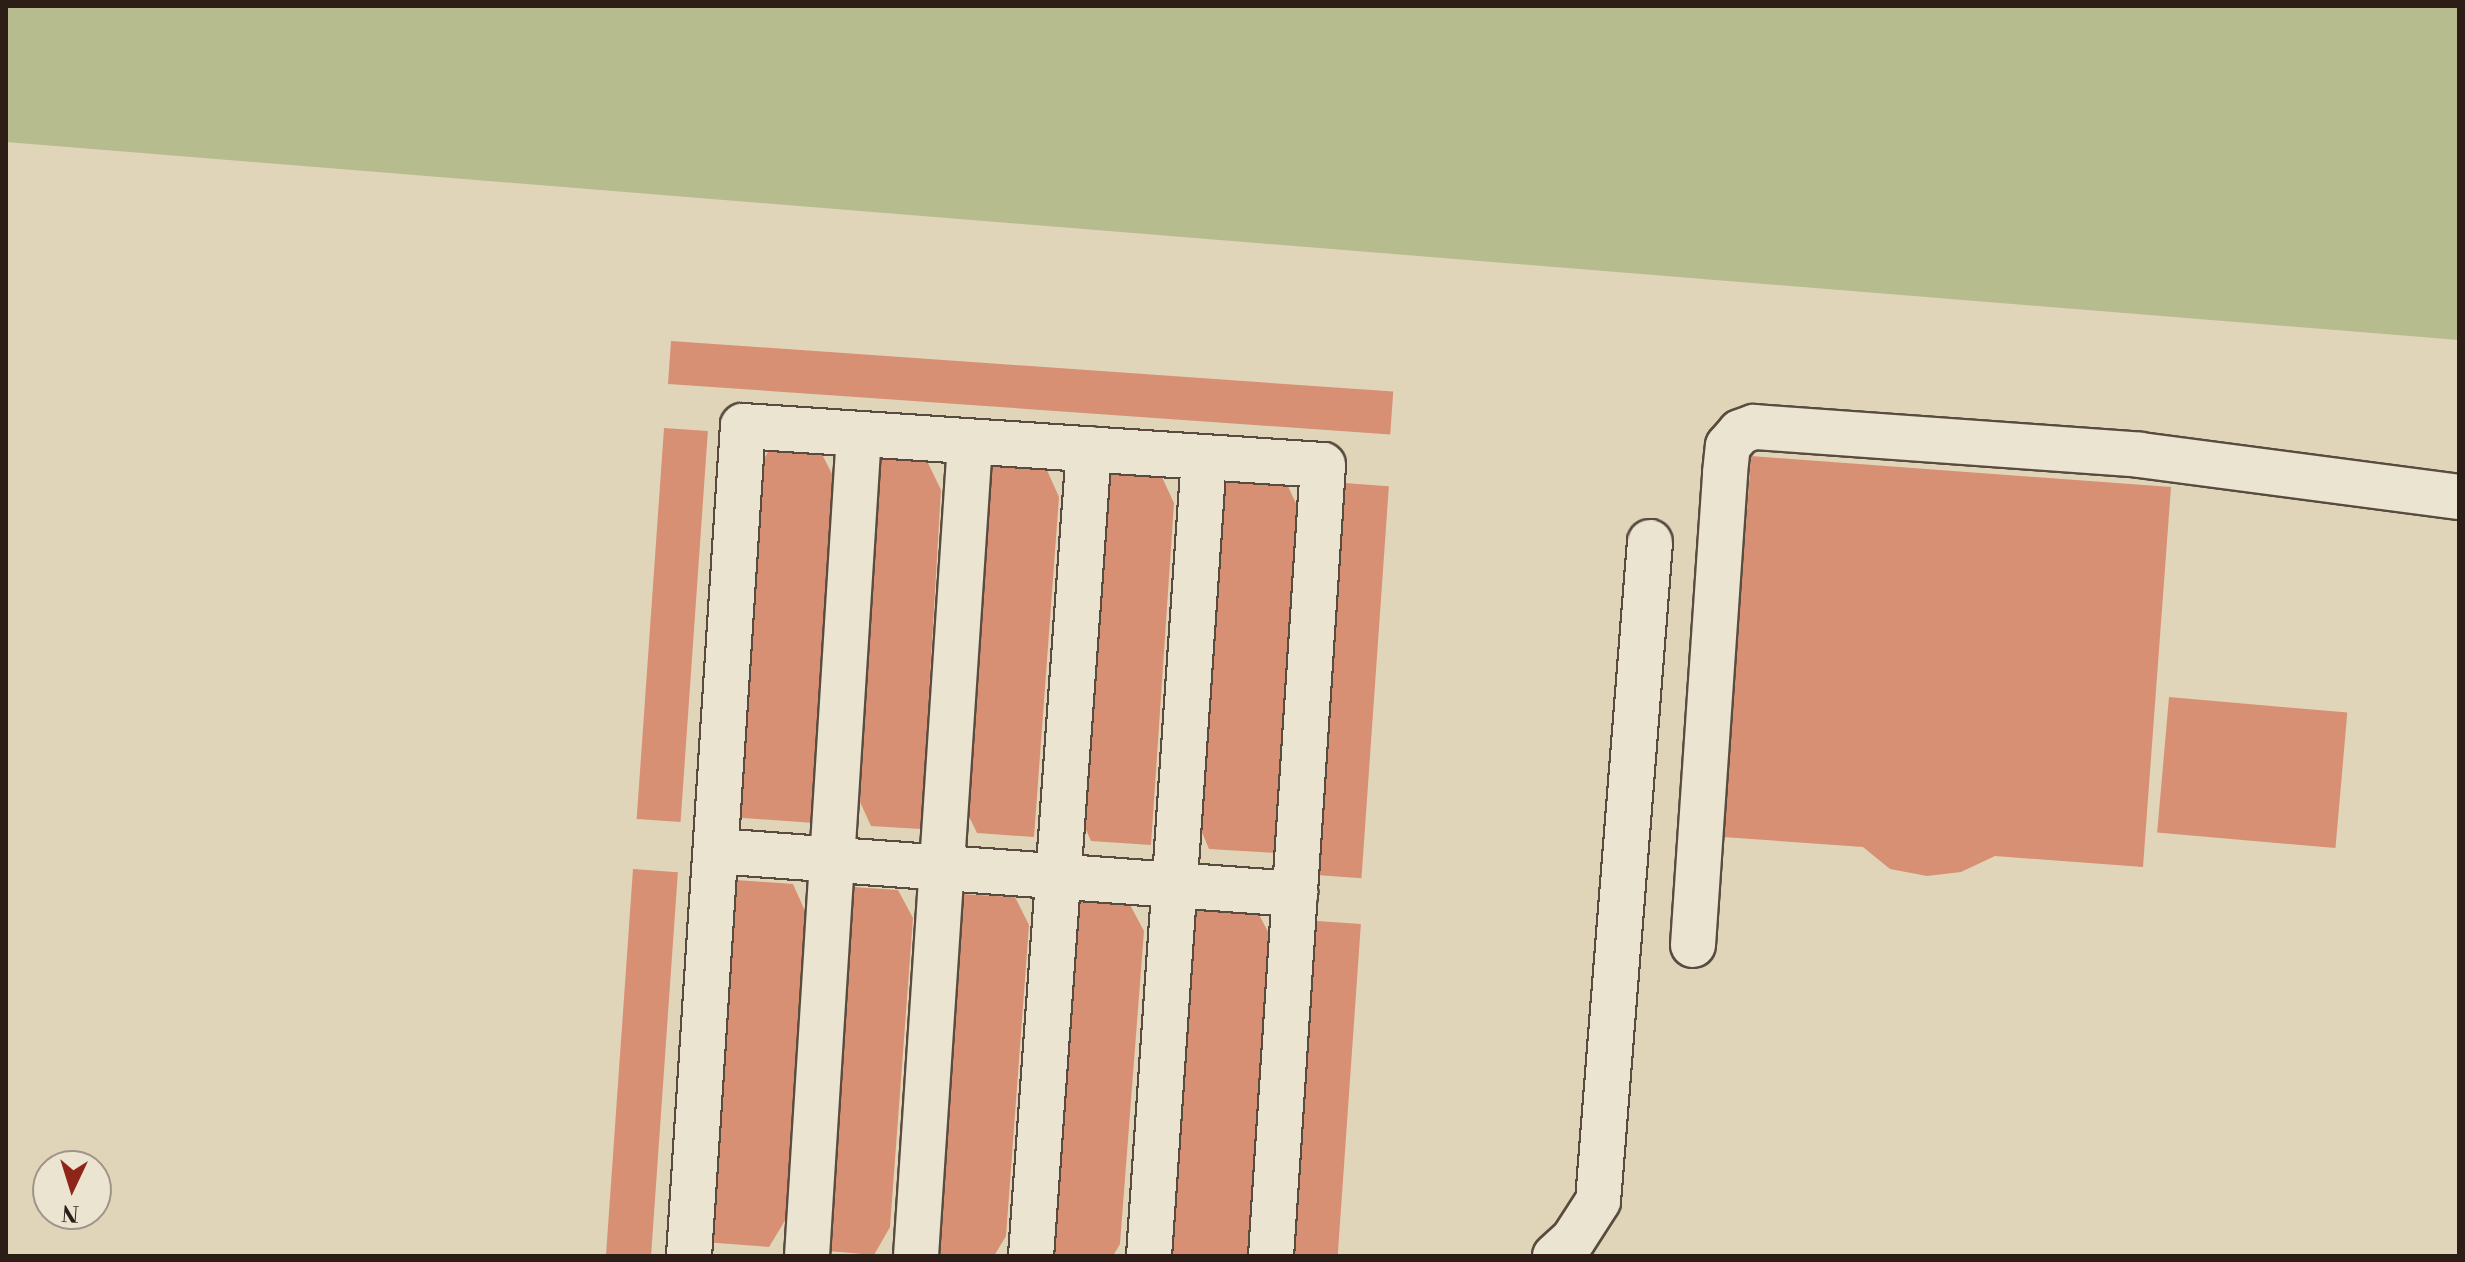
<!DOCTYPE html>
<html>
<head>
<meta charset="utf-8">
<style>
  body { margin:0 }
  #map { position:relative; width:2465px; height:1262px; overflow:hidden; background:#e0d5b8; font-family:"Libre Bodoni",serif }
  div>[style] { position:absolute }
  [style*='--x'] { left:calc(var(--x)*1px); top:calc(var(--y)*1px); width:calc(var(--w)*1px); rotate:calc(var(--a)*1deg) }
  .green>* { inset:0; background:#b6bc8d }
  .building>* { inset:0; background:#d89075; transform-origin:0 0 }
  .roads { filter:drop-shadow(2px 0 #594b3f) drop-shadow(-2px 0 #594b3f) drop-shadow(0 2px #594b3f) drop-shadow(0 -2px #594b3f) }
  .minor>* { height:44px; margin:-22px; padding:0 22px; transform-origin:22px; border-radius:22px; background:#ebe4d1 }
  span { translate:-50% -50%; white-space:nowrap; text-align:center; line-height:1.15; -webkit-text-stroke:6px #ebe4d1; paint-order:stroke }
  .frame { position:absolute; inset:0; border:8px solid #2c1d17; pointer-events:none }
  .north { position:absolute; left:32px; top:1150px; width:80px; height:80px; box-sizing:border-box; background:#ebe4d1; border:2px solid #9f9487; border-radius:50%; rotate:184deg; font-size:22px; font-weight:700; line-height:32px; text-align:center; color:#2c1d17 }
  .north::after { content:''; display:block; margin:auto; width:28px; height:36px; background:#8f2418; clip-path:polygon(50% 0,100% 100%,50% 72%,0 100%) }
</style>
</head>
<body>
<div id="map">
  <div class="green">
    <i style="clip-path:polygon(6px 6px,2459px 6px,2459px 340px,6px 142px)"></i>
  </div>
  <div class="building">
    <i style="left:671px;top:341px;width:724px;height:43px;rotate:4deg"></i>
    <i style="left:664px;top:428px;width:44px;height:392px;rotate:4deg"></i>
    <i style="clip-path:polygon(769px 450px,822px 454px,837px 484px,814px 823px,730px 817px,753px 479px)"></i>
    <i style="clip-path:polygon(1751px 456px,2171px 487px,2143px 867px,1995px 856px,1961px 872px,1927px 876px,1890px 869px,1863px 847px,1723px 837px)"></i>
    <i style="clip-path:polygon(881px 457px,927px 461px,941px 490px,921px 829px,871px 826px,860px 802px)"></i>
    <i style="clip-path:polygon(988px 465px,1046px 468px,1059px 497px,1034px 837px,977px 833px,965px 808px)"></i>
    <i style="clip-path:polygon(1106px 472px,1161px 475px,1174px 503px,1151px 845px,1091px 841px,1080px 816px)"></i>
    <i style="clip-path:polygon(1222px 480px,1287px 484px,1299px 510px,1277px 853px,1209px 849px,1198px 823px)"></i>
    <i style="left:1344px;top:483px;width:45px;height:393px;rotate:4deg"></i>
    <i style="left:2169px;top:697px;width:179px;height:136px;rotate:5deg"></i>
    <i style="left:633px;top:869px;width:45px;height:388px;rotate:4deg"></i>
    <i style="clip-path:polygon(736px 880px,793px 884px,805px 911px,786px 1219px,769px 1247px,703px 1242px,726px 906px)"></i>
    <i style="clip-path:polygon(853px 887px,898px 890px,913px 918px,890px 1227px,874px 1255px,828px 1251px)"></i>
    <i style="clip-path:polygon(960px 894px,1015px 897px,1029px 925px,1006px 1236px,994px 1256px,935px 1256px)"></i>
    <i style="clip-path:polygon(1075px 900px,1129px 903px,1144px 931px,1120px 1244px,1113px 1256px,1050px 1256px)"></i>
    <i style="clip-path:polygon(1192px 907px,1257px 911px,1272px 939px,1247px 1256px,1167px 1256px)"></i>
    <i style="left:1317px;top:921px;width:44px;height:336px;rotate:4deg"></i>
  </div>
  <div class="roads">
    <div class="minor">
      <i style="--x:716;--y:851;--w:581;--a:4.25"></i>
      <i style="--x:1693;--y:945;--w:473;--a:-86.1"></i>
      <i style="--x:1725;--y:473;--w:27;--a:-84"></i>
      <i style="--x:1728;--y:446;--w:18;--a:-49"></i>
      <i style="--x:1740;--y:432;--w:15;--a:-20"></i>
      <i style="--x:1754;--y:427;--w:387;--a:4.1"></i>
      <i style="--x:2140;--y:455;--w:322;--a:7.5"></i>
      <i style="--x:689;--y:1256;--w:832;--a:-86.28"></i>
      <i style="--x:743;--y:426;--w:581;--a:3.85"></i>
      <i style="--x:1323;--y:465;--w:793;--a:93.76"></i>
      <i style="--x:807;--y:1256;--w:823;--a:-86.38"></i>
      <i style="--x:916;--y:1256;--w:816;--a:-86.2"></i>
      <i style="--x:1031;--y:1256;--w:809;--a:-85.89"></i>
      <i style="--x:1149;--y:1256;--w:801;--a:-86.06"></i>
      <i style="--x:1555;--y:1256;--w:24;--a:-42"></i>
      <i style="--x:1573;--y:1240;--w:46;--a:-57.3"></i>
      <i style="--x:1598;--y:1201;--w:661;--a:-85.49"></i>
    </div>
  </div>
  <div class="frame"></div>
  <div class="north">N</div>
</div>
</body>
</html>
